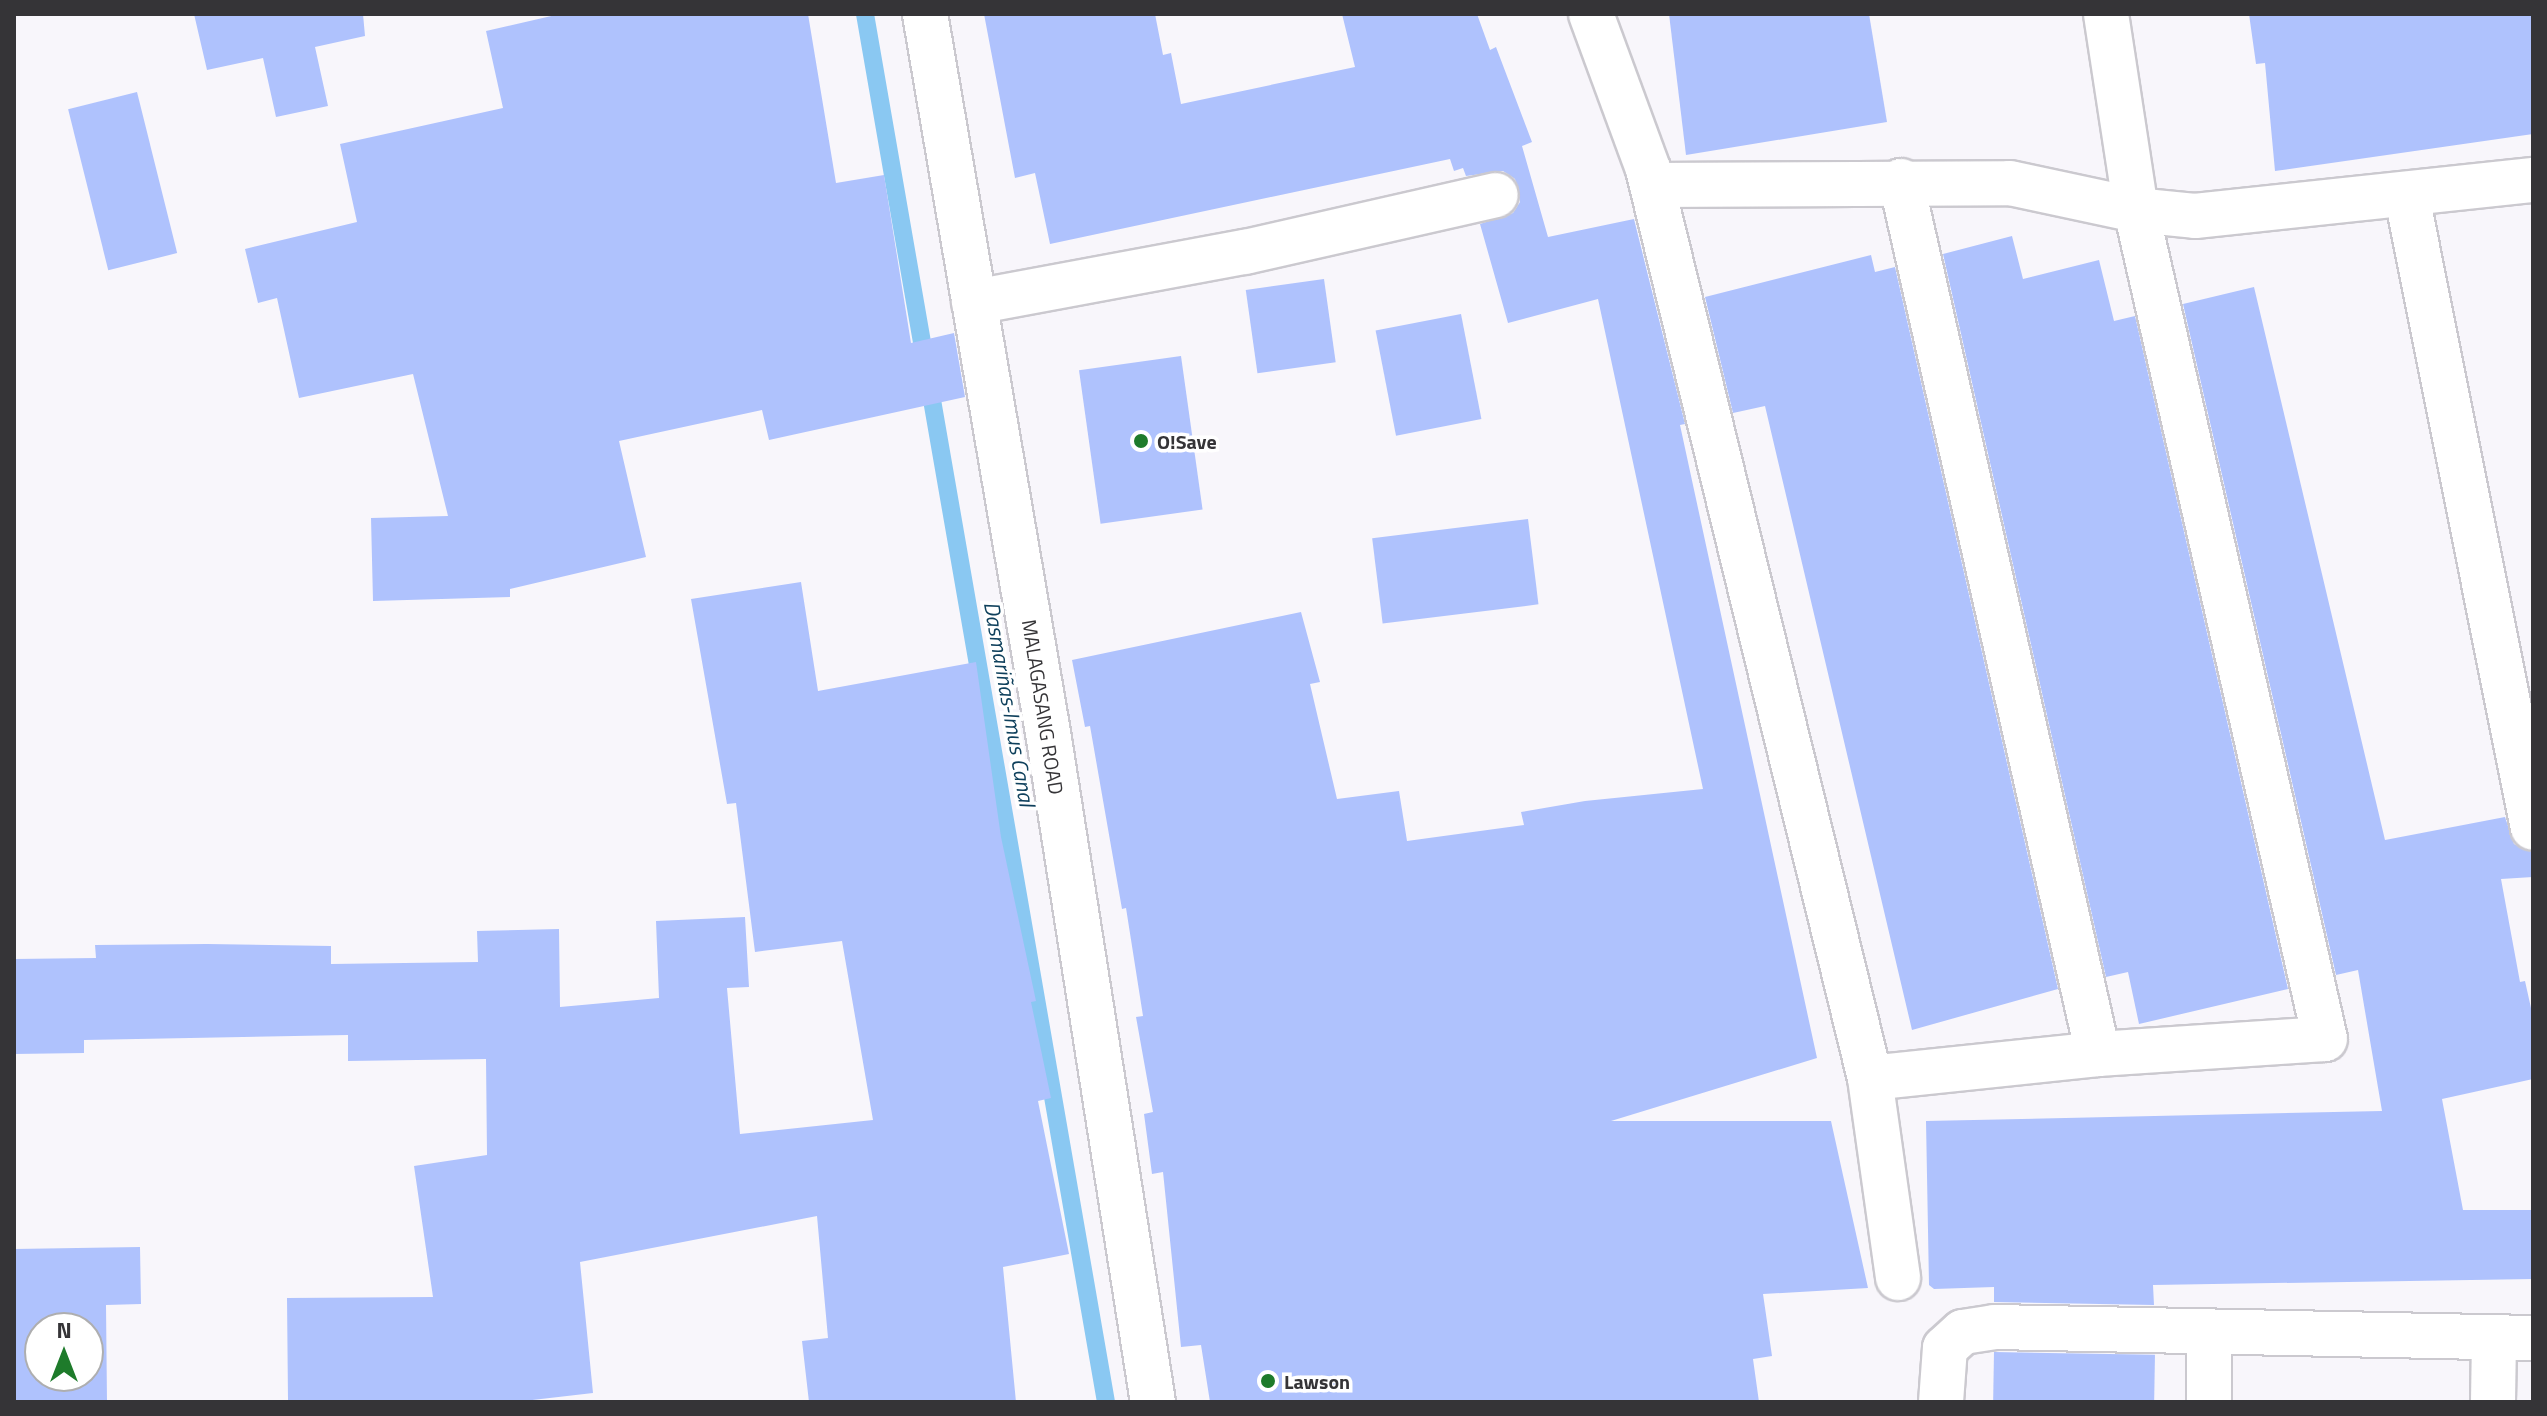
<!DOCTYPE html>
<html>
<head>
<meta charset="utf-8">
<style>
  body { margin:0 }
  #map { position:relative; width:2547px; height:1416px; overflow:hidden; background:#f8f6fb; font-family:"Titillium Web",sans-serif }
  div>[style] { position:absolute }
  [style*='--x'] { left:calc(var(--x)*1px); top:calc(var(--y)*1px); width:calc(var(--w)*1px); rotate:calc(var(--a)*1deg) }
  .stream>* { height:18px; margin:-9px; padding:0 9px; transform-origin:9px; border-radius:9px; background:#8ac8f2 }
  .building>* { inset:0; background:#afc2fd; transform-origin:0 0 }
  .roads { filter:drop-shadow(2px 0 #cbc9cf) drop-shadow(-2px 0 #cbc9cf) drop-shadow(0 2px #cbc9cf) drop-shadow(0 -2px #cbc9cf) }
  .minor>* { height:44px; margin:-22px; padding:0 22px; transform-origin:22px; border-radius:22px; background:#fff }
  .secondary>* { height:44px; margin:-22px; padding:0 22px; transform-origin:22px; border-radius:22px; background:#fff }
  .dots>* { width:22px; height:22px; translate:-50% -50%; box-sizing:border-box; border:4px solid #fff; border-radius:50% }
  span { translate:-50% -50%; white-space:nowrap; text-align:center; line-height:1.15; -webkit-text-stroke:7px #fff; paint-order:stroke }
  .poi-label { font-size:20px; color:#353437; font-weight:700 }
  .left { translate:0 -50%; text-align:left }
  .street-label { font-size:20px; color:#353437 }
  .water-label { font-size:22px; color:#0f405c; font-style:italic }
  .frame { position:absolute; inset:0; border:16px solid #353437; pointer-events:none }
  .north { position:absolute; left:24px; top:1312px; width:80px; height:80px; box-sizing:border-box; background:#fff; border:2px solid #aeaeaf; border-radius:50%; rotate:0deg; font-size:22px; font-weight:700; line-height:32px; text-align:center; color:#353437 }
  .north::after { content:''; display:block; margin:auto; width:28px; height:36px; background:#1e7b2b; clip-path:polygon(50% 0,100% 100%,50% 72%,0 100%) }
</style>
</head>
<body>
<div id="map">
  <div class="stream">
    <i style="--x:865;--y:14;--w:1409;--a:80.15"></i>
  </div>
  <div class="building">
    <i style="clip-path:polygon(194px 14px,363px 14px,365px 36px,315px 47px,328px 106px,276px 117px,263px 58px,207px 70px)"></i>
    <i style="clip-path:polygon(560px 14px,808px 14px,836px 183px,884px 175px,911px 343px,954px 333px,965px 397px,769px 440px,762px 410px,619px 441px,646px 557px,510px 589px,510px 597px,373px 601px,371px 518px,448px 516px,413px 374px,299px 398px,277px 298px,258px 303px,245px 249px,357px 222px,340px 144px,503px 108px,486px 31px)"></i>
    <i style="clip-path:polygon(984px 14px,1155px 14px,1163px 55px,1171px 53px,1181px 104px,1355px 67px,1342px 14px,1477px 14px,1490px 50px,1496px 47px,1532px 142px,1522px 146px,1548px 237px,1634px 219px,1685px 424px,1680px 425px,1817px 1058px,1611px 1121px,1831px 1121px,1868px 1288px,1763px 1294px,1772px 1356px,1753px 1359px,1759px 1402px,1210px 1402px,1201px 1345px,1181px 1347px,1163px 1172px,1152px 1174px,1144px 1114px,1153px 1112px,1136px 1017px,1143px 1016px,1126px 908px,1122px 909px,1090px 726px,1085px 727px,1072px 660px,1301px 612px,1320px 682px,1310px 684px,1337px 799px,1399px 791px,1407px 841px,1524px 825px,1521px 812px,1585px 801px,1703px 789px,1598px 299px,1508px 323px,1480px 224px,1513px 213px,1520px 202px,1515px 179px,1503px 171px,1466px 176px,1463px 168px,1454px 171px,1450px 159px,1050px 244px,1035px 173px,1015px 178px)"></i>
    <i style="clip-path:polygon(1669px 14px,1869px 14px,1887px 122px,1686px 155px)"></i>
    <i style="clip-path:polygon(2249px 14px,2533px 14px,2533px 134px,2275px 171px,2265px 63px,2256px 64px)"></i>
    <i style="left:137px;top:92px;width:166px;height:71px;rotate:76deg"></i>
    <i style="clip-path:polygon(2012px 236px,2023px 279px,2099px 260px,2114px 321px,2135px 316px,2288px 989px,2139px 1024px,2128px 972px,2106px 977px,1943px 254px)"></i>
    <i style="clip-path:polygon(1871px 255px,1875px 272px,1895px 267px,2058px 989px,1912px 1030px,1765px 406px,1733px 413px,1705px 297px)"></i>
    <i style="left:1324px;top:279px;width:84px;height:79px;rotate:82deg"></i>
    <i style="clip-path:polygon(2254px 287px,2385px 840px,2505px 817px,2514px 844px,2533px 852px,2533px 877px,2501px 879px,2520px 982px,2525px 981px,2533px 1017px,2533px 1079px,2442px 1099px,2463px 1210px,2533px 1210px,2533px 1279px,2153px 1285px,2154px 1305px,1994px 1302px,1994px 1287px,1934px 1289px,1929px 1285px,1926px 1121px,2382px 1111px,2358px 970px,2336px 975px,2183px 304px)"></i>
    <i style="left:1461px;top:314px;width:107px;height:87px;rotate:79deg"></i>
    <i style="left:1181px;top:356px;width:155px;height:103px;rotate:82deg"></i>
    <i style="left:1528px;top:519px;width:86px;height:157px;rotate:83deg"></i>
    <i style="clip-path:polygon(801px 582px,818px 691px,976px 662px,1001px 837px,1036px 1001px,1031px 1002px,1051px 1098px,1038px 1101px,1069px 1254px,1003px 1267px,1016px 1402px,809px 1402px,802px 1341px,828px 1338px,817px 1216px,580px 1262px,593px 1393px,515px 1402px,288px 1401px,287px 1298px,433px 1297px,414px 1166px,487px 1155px,486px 1059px,348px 1061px,348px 1035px,84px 1040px,84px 1053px,14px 1054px,14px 959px,96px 958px,95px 945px,207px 944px,331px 946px,331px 964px,478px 962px,477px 931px,559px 929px,560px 1007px,659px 998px,656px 921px,745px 917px,749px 987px,727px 988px,740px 1134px,873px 1120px,842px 941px,755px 952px,736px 803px,727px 804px,691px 599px)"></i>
    <i style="clip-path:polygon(evenodd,140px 1247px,141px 1304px,106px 1305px,107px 1402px,15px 1402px,14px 1249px,140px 1247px,40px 1328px,88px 1328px,88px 1376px,40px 1376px,40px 1328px)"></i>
    <i style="left:1994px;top:1352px;width:161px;height:50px;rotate:1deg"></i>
  </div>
  <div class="roads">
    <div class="minor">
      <i style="--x:1591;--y:14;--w:165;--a:69.8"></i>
      <i style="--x:1648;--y:169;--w:936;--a:76.28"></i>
      <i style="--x:1870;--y:1078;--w:202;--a:82"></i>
      <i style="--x:1901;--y:181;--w:895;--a:77.28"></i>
      <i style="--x:1652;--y:185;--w:358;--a:-0.3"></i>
      <i style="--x:2010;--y:183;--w:129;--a:12.1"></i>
      <i style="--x:2136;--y:210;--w:59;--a:5.8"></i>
      <i style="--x:2195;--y:216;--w:340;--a:-6.1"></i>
      <i style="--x:2407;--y:197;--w:643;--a:78.71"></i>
      <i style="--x:974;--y:302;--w:276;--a:-10.5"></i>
      <i style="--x:1245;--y:252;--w:257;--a:-12.8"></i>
      <i style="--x:1870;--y:1078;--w:229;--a:-6"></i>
      <i style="--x:2098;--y:1054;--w:227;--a:-3.8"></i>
      <i style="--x:2325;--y:1039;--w:850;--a:-102.84"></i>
      <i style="--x:2136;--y:210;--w:198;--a:-98.7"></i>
      <i style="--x:2209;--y:1332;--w:70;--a:90"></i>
      <i style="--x:1941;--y:1402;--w:54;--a:-85.8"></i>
      <i style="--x:1945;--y:1348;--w:24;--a:-42"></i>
      <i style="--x:1963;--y:1332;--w:31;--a:-9"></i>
      <i style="--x:1994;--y:1327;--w:539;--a:1.17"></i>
      <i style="--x:2493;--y:1402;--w:63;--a:-89.1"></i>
    </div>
    <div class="secondary">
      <i style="--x:925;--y:14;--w:736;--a:80.29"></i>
      <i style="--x:1049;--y:739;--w:671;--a:81.09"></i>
    </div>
  </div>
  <div class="dots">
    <i style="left:1141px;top:441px;background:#1e7b2b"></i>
    <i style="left:1268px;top:1381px;background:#1e7b2b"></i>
  </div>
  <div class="poi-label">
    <span class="left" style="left:1157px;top:441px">O!Save</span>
    <span class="left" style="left:1284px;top:1381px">Lawson</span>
  </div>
  <div class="street-label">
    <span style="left:1043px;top:707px;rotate:81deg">MALAGASANG ROAD</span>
  </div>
  <div class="water-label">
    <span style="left:1009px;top:704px;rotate:80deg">Dasmariñas-Imus Canal</span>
  </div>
  <div class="frame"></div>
  <div class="north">N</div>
</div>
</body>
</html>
